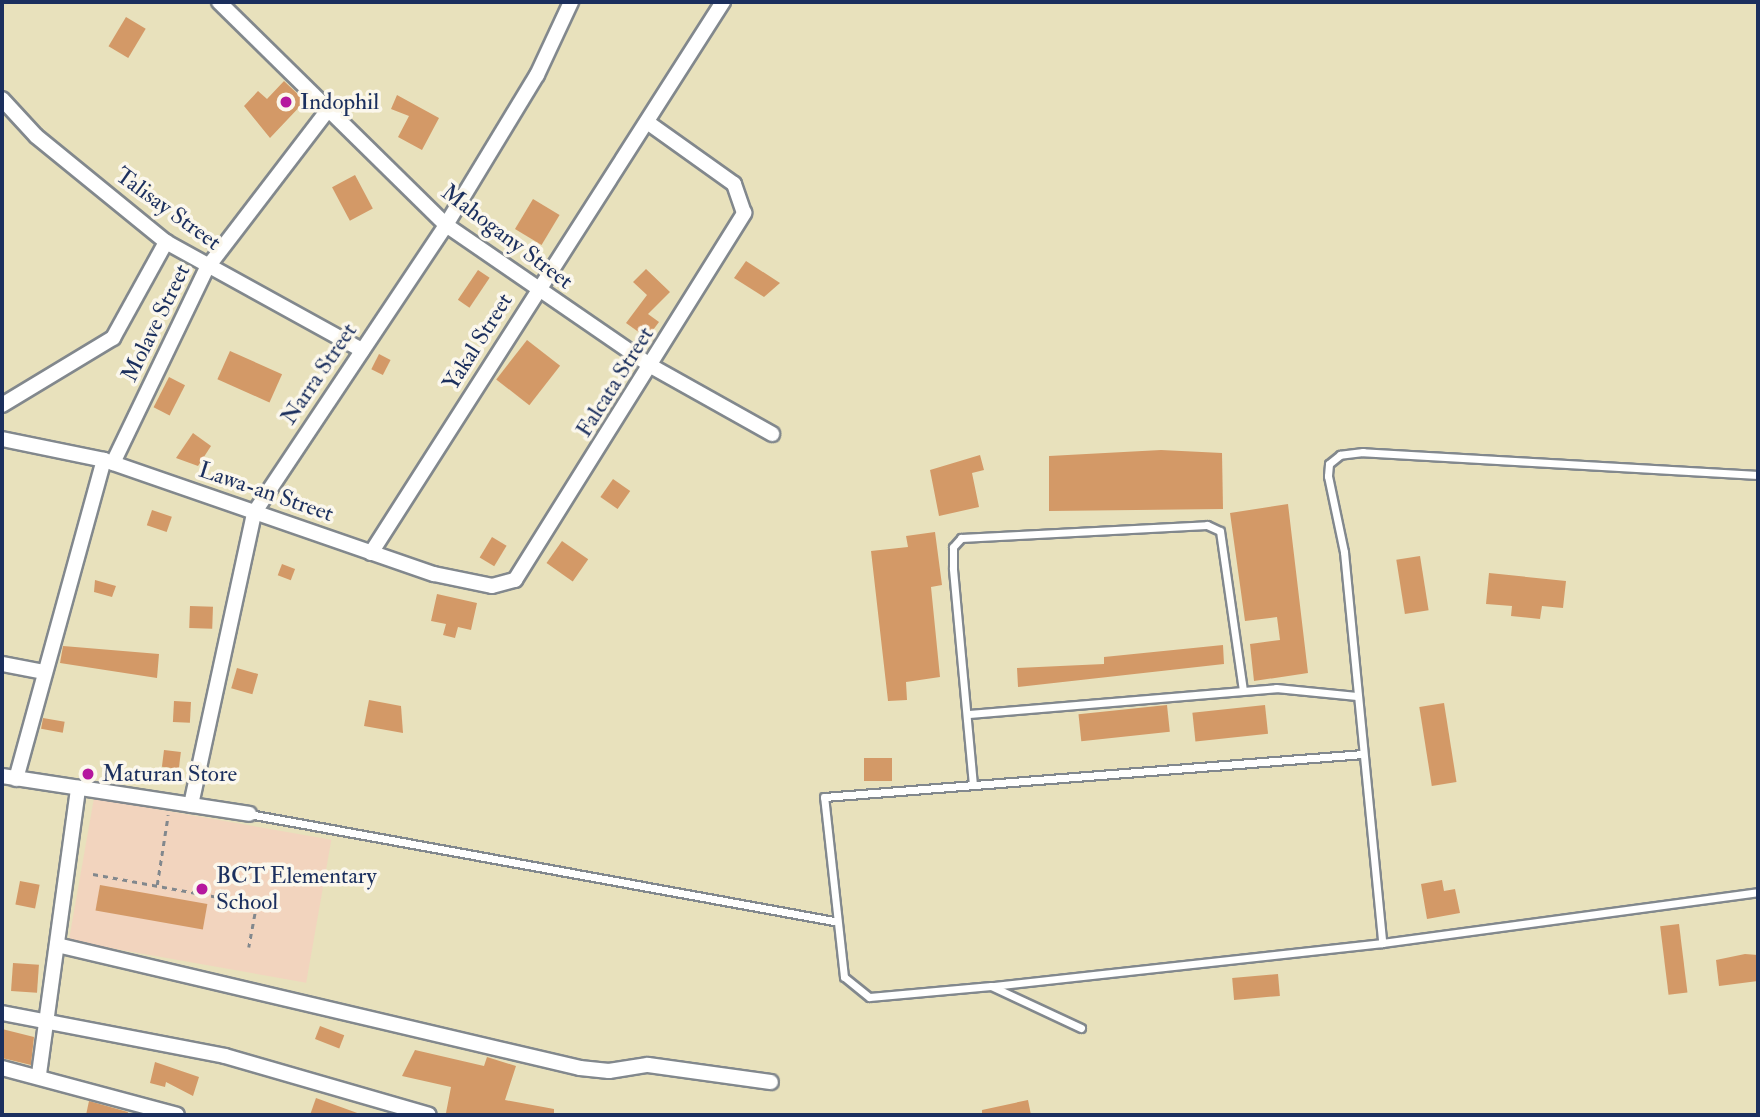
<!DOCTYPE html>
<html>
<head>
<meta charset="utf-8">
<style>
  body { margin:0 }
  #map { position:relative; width:1760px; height:1117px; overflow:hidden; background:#e8e1bc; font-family:"IM FELL Double Pica",serif }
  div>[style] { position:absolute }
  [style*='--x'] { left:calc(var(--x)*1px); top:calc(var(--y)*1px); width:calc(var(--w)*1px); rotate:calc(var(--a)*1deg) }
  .built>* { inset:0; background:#f2d4be; transform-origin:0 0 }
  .building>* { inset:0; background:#d39967; transform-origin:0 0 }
  .path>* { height:2.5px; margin-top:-1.25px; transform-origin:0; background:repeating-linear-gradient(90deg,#82888d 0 5px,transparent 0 10px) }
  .roads { filter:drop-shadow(2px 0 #82888d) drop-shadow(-2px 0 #82888d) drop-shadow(0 2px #82888d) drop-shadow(0 -2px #82888d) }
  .lane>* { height:7px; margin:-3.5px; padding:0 3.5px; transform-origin:3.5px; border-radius:3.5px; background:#fff }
  .street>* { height:14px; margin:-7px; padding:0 7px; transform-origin:7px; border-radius:7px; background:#fff }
  .dots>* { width:19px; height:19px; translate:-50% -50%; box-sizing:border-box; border:4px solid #fbf7ec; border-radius:50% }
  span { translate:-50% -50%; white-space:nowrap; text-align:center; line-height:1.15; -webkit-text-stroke:7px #fbf7ec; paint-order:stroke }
  .poi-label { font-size:23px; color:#1b2f5e }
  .left { translate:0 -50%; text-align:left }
  .street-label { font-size:23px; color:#1b2f5e }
  .frame { position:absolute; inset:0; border:4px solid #1b2f5e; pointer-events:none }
</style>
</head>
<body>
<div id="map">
  <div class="built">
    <i style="left:94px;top:798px;width:241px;height:145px;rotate:10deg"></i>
  </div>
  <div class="building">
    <i style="left:126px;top:17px;width:23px;height:34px;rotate:31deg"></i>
    <i style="clip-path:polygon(284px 81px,305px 101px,270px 138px,244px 106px,258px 91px,267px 99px)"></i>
    <i style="clip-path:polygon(397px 95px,439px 118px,422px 150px,398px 137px,409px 116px,391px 109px)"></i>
    <i style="left:355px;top:175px;width:38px;height:26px;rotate:62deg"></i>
    <i style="left:533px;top:199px;width:31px;height:35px;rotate:31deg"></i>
    <i style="clip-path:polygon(746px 261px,780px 283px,764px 297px,734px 278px)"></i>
    <i style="clip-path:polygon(646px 269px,670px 292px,648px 314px,659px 322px,647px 338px,626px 323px,647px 295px,633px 282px)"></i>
    <i style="left:478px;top:270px;width:14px;height:36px;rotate:34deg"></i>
    <i style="left:527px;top:340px;width:42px;height:50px;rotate:38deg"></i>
    <i style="left:230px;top:351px;width:57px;height:31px;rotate:24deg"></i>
    <i style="left:379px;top:354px;width:13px;height:17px;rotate:27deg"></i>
    <i style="left:169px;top:377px;width:18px;height:34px;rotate:27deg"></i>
    <i style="clip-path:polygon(193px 433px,211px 446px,198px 466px,176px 458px)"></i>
    <i style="clip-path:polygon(1161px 450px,1222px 453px,1223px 509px,1049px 511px,1049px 456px)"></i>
    <i style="clip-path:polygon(980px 455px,984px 470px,972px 473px,979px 507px,939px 516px,930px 470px)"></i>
    <i style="left:613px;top:479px;width:21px;height:22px;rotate:35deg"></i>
    <i style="clip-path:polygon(1288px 504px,1308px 673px,1254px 681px,1250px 644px,1280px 640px,1277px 617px,1245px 621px,1230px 513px)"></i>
    <i style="left:152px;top:510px;width:21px;height:16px;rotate:19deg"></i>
    <i style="clip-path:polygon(935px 532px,942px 585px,931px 587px,940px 677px,906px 682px,907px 700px,888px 701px,871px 551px,908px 547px,906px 536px)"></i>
    <i style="left:492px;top:537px;width:17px;height:24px;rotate:31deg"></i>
    <i style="left:562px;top:541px;width:32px;height:27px;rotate:35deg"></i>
    <i style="left:1420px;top:556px;width:55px;height:24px;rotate:81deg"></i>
    <i style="left:282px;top:564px;width:14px;height:12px;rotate:21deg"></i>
    <i style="clip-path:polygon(1489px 573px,1566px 581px,1563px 608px,1542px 606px,1540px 619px,1511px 616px,1512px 606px,1486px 604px)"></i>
    <i style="clip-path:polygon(95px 580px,116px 586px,112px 597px,94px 592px)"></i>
    <i style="clip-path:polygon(437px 594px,477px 603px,471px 630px,458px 627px,455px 638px,443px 635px,446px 624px,431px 621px)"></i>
    <i style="left:190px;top:606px;width:23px;height:22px;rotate:2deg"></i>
    <i style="clip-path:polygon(1223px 645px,1224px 664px,1018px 687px,1017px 668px,1104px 664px,1104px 657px)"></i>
    <i style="clip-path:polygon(63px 646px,159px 654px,157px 678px,60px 663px)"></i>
    <i style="left:237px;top:668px;width:22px;height:21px;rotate:16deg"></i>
    <i style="clip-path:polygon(369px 700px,401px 706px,403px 733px,364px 726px)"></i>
    <i style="left:174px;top:701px;width:17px;height:21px;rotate:3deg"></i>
    <i style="left:1444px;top:703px;width:80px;height:25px;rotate:81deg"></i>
    <i style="left:1167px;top:705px;width:27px;height:89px;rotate:84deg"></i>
    <i style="left:1265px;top:705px;width:29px;height:73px;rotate:84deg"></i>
    <i style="left:43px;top:718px;width:22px;height:11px;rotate:10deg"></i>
    <i style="left:164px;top:750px;width:17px;height:17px;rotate:7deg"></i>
    <i style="left:864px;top:758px;width:28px;height:23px"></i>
    <i style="clip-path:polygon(1442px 880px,1444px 891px,1455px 889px,1460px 913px,1427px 919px,1421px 884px)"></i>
    <i style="left:20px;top:881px;width:20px;height:24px;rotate:11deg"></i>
    <i style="left:100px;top:885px;width:109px;height:26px;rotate:10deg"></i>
    <i style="left:1679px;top:924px;width:69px;height:19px;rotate:83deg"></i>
    <i style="clip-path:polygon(1745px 954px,1758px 955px,1758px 981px,1719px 986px,1716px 960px)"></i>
    <i style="left:13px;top:963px;width:26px;height:28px;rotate:4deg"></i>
    <i style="left:1278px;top:974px;width:22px;height:46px;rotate:85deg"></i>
    <i style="left:320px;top:1026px;width:26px;height:14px;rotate:21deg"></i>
    <i style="clip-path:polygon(2px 1029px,34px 1037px,31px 1065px,2px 1058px)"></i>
    <i style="clip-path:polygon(415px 1050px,484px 1066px,487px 1057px,516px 1066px,505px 1100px,554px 1109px,554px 1115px,446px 1113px,451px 1087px,402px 1076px)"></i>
    <i style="clip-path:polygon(155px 1062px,199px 1077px,193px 1096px,166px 1082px,165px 1087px,150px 1083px)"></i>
    <i style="clip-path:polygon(316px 1098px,360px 1114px,360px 1115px,310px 1115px)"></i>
    <i style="clip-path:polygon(1028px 1100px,1031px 1115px,982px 1115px,982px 1110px)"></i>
    <i style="clip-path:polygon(89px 1101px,128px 1112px,127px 1115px,86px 1115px)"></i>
  </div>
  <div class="path">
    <i style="--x:93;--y:874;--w:167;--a:10.4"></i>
    <i style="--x:257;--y:904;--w:44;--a:100.5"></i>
    <i style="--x:157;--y:885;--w:71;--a:-81.1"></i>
  </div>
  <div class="roads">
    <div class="lane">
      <i style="--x:1758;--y:475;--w:396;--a:-176.7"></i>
      <i style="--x:1363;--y:452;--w:23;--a:173"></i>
      <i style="--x:1340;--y:455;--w:14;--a:141"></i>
      <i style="--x:1329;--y:464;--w:12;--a:95"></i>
      <i style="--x:1328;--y:476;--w:78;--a:78.1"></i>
      <i style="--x:1344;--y:552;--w:393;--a:84.4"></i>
      <i style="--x:1382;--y:943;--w:379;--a:-7.7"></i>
      <i style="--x:969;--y:714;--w:308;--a:-4.8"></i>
      <i style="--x:1276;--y:688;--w:81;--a:5.6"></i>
      <i style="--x:973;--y:785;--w:218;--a:-95.3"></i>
      <i style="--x:953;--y:568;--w:21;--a:-90"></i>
      <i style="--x:953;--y:547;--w:12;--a:-48"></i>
      <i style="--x:961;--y:538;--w:246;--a:-3"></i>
      <i style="--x:1207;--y:525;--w:14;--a:25"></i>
      <i style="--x:1220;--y:531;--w:161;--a:81.8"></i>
      <i style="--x:249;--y:814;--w:595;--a:10.37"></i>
      <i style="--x:993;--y:986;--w:391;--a:-6.3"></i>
      <i style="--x:1081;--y:1028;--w:99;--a:-155"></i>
      <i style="--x:991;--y:986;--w:122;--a:174.8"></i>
      <i style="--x:869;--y:997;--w:32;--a:-141"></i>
      <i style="--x:844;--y:977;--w:181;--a:-96.3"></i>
      <i style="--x:824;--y:797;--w:541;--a:-4.56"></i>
    </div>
    <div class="street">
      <i style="--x:219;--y:2;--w:318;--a:44.5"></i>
      <i style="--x:446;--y:225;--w:249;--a:34.5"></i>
      <i style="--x:651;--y:366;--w:139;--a:29.3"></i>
      <i style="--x:2;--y:99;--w:50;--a:47.4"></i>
      <i style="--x:36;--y:136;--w:168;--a:39.2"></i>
      <i style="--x:166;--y:242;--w:224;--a:28.9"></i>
      <i style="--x:2;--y:405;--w:130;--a:-31.1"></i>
      <i style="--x:113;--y:338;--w:110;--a:-61.1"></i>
      <i style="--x:2;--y:439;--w:104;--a:11.6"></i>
      <i style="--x:104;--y:460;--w:349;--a:19.1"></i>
      <i style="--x:434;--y:574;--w:59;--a:11.7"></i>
      <i style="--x:492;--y:586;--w:24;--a:-15"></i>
      <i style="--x:515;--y:580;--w:433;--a:-58"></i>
      <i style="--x:744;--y:213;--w:31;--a:-109"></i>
      <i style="--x:734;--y:184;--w:107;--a:-144.5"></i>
      <i style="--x:113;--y:463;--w:216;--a:-64.3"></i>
      <i style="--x:207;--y:268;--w:198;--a:-52.6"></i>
      <i style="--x:371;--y:553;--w:654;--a:-57.43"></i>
      <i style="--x:2;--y:664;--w:43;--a:10.8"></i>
      <i style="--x:2;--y:776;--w:250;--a:8.7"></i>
      <i style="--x:16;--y:779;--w:331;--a:-74.6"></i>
      <i style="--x:191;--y:805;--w:299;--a:-77.8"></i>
      <i style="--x:254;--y:513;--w:346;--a:-56.3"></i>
      <i style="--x:446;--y:225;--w:175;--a:-58.8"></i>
      <i style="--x:537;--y:75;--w:81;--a:-65"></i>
      <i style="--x:57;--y:945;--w:537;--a:13.23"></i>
      <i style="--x:580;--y:1068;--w:29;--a:6"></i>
      <i style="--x:609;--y:1071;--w:39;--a:-9"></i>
      <i style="--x:648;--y:1065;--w:124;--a:7.9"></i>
      <i style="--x:2;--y:1013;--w:227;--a:10.9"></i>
      <i style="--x:225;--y:1056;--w:212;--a:16.1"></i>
      <i style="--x:2;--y:1068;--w:181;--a:15"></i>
      <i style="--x:39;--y:1074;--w:289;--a:-82.2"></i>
    </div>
  </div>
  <div class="dots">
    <i style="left:286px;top:102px;background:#b5179e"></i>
    <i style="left:88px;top:774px;background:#b5179e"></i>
    <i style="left:202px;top:889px;background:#b5179e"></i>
  </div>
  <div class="poi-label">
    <span class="left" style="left:300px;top:102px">Indophil</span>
    <span class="left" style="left:102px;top:774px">Maturan Store</span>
    <span class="left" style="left:216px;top:889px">BCT Elementary<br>School</span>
  </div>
  <div class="street-label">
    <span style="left:168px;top:209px;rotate:36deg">Talisay Street</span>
    <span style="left:507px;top:237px;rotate:37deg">Mahogany Street</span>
    <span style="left:156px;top:323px;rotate:-64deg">Molave Street</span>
    <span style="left:478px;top:342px;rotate:-58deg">Yakal Street</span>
    <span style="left:319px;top:374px;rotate:-56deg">Narra Street</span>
    <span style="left:615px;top:382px;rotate:-58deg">Falcata Street</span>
    <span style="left:266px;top:492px;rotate:19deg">Lawa-an Street</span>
  </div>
  <div class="frame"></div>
</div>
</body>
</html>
